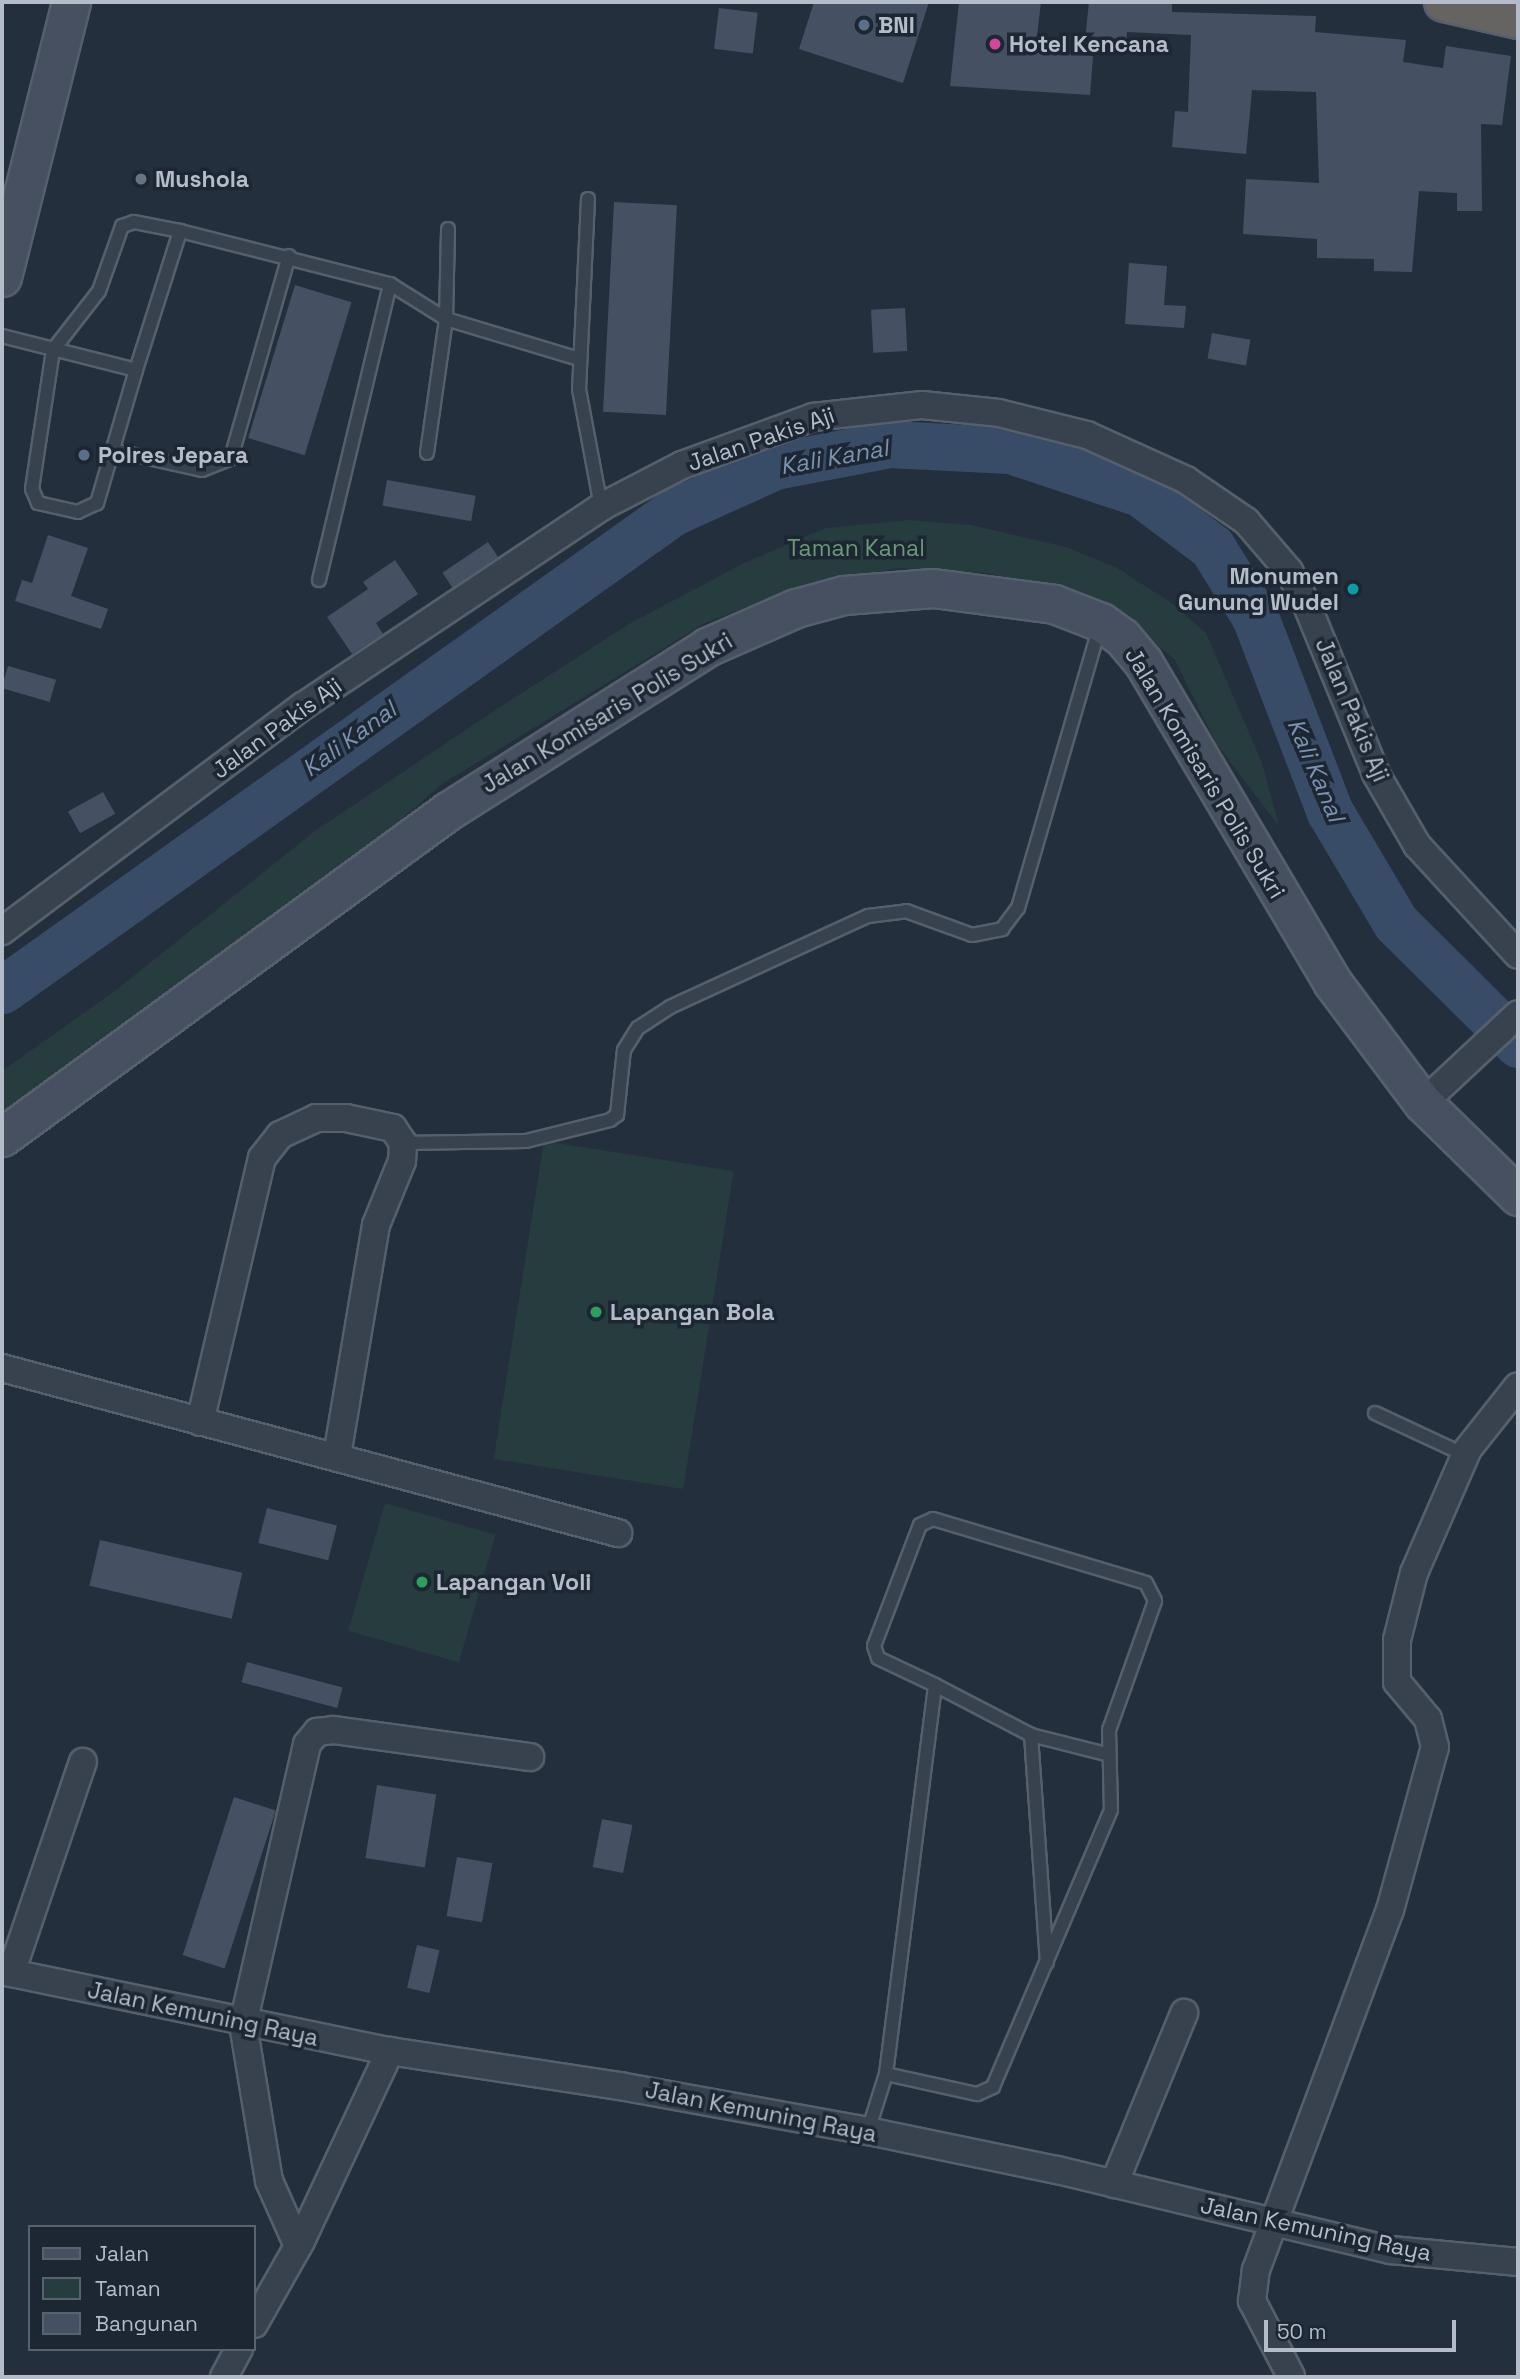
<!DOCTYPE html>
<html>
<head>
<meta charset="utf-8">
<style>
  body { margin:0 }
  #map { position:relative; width:1520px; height:2379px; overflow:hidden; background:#242f3e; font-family:"Space Grotesk",sans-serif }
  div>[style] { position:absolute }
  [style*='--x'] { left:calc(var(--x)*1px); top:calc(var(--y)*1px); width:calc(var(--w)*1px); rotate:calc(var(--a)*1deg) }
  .green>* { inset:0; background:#263c3f; transform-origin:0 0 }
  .river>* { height:47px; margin:-23.5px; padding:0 23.5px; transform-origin:23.5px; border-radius:23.5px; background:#394c67 }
  .building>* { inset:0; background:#455162; transform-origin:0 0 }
  .roads { filter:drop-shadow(2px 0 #565f6c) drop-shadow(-2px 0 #565f6c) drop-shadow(0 2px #565f6c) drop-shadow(0 -2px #565f6c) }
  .service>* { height:12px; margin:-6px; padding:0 6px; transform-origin:6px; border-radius:6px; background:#38414e }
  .minor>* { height:26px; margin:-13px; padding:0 13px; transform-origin:13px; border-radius:13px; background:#38414e }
  .secondary>* { height:37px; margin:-18.5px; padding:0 18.5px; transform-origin:18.5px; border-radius:18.5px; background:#465061 }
  .trunk>* { height:38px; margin:-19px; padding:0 19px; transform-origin:19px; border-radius:19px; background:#656462 }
  .dots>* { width:19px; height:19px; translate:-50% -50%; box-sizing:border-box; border:4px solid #1d2633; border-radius:50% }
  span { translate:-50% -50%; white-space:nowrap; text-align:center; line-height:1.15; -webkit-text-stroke:7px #1d2633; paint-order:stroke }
  .poi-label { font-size:23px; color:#b4bcc9; font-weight:700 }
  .left { translate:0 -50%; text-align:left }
  .right { translate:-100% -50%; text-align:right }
  .street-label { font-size:23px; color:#b4bcc9 }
  .park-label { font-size:23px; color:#6b9a76 }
  .water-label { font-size:24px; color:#7c92b1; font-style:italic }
  .frame { position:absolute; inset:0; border:4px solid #b4bcc9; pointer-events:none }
  .legend { position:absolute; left:28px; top:2225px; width:228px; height:126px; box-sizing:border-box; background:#1d2633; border:2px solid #59626f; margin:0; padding:9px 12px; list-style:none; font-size:21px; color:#b4bcc9 }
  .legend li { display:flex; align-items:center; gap:14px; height:35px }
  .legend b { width:35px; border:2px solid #59626f }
  .scale { position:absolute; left:1264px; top:2320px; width:192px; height:32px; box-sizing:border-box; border:4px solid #b4bcc9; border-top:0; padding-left:9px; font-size:21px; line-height:24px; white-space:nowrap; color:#b4bcc9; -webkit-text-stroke:5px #1d2633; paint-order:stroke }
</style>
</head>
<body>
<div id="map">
  <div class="green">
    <i style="clip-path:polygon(909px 520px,971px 525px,1066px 547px,1117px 568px,1173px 604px,1206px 633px,1262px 763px,1279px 826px,1216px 743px,1175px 660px,1125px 618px,1073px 593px,986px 573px,900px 568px,809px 583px,705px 623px,442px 784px,354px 861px,2px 1112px,2px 1071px,116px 990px,315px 831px,491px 713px,629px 624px,744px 563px,826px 528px)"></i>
    <i style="left:544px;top:1141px;width:192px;height:322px;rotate:9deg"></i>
    <i style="left:385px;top:1503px;width:115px;height:133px;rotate:16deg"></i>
  </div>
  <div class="river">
    <i style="--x:2;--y:990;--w:824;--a:-35.46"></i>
    <i style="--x:673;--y:512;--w:112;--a:-24.3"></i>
    <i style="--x:775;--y:466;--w:116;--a:-10.9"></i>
    <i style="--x:889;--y:444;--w:121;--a:2.8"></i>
    <i style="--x:1010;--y:450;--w:137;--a:18.3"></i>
    <i style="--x:1140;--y:493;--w:90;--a:36.9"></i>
    <i style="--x:1212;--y:547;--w:82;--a:58.4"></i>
    <i style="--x:1255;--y:617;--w:209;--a:69"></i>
    <i style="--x:1330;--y:812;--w:129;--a:59.3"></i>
    <i style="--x:1396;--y:923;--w:172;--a:44.8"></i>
  </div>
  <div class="building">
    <i style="clip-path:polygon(814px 2px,929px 2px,903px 83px,799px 49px)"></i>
    <i style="clip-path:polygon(959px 2px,1041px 2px,1035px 52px,1093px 56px,1090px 95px,950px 86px)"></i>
    <i style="clip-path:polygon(1089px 2px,1172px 2px,1172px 12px,1316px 16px,1315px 32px,1406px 40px,1403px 62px,1443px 68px,1446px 46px,1511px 56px,1502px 125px,1481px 124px,1482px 211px,1457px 211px,1457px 193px,1419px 191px,1412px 272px,1374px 271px,1374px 259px,1317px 258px,1317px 239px,1243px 234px,1246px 179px,1319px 183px,1316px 92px,1252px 90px,1246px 154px,1172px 147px,1175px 111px,1188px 112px,1191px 35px,1127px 32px,1126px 45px,1085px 40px)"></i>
    <i style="left:719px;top:8px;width:39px;height:41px;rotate:7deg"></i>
    <i style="left:614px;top:202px;width:63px;height:210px;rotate:3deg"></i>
    <i style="clip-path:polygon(1129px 263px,1167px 266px,1164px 305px,1186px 306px,1184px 328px,1125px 324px)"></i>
    <i style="left:295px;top:285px;width:59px;height:160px;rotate:17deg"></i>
    <i style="left:905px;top:308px;width:43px;height:34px;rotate:87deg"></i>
    <i style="left:1212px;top:333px;width:39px;height:26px;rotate:10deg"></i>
    <i style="left:387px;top:480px;width:90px;height:26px;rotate:10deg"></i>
    <i style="clip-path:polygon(48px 535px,88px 548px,71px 596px,108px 609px,101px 629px,15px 601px,22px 580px,32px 583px)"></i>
    <i style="left:488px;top:542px;width:18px;height:55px;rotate:56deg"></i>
    <i style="clip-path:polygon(395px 560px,418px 594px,376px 623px,383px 634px,352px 654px,327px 617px,368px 589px,363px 582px)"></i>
    <i style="left:8px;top:666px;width:50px;height:23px;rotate:16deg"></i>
    <i style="left:103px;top:792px;width:25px;height:40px;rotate:61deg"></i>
    <i style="left:267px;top:1508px;width:72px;height:36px;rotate:14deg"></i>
    <i style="left:100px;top:1540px;width:146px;height:47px;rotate:13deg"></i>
    <i style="left:247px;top:1662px;width:99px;height:21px;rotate:15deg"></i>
    <i style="left:377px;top:1785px;width:60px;height:74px;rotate:9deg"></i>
    <i style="left:234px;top:1797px;width:44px;height:166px;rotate:18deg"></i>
    <i style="left:602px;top:1819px;width:31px;height:49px;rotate:11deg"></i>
    <i style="left:457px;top:1857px;width:36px;height:60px;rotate:10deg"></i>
    <i style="left:417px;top:1945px;width:23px;height:44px;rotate:13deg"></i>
  </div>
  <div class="roads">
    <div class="service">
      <i style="--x:588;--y:199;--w:190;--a:92.7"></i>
      <i style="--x:579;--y:389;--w:120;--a:79.4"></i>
      <i style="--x:2;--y:336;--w:138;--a:14.2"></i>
      <i style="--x:136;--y:370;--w:146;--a:-72.4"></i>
      <i style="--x:180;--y:231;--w:217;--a:14.2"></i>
      <i style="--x:390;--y:284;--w:66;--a:32"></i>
      <i style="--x:446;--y:319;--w:139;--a:16.7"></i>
      <i style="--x:136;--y:370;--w:139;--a:106.3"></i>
      <i style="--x:97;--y:503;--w:21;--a:155"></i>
      <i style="--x:78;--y:512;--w:41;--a:-167.3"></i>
      <i style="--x:38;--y:503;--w:15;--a:-113"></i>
      <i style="--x:32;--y:489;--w:141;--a:-81.4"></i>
      <i style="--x:53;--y:350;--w:75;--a:-52.1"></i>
      <i style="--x:99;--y:291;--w:69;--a:-70.5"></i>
      <i style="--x:122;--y:226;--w:13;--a:-18"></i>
      <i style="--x:134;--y:222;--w:47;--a:11.1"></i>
      <i style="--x:112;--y:450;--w:92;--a:12.5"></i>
      <i style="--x:202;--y:470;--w:31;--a:-22"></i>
      <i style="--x:231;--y:458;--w:210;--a:-74"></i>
      <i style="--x:427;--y:453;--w:135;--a:-81.9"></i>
      <i style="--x:446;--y:319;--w:90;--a:-88.7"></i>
      <i style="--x:319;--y:580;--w:304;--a:-76.5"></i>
      <i style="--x:403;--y:1143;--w:123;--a:-0.9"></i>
      <i style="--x:526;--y:1141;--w:87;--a:-14"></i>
      <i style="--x:610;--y:1120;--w:9;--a:-36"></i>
      <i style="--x:617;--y:1115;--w:65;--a:-83.9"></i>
      <i style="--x:624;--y:1050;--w:26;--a:-58"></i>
      <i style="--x:638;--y:1028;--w:38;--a:-33"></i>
      <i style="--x:670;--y:1007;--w:218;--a:-24.7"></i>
      <i style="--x:868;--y:916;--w:38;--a:-7"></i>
      <i style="--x:906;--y:911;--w:70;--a:20"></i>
      <i style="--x:972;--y:935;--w:31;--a:-11"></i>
      <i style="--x:1002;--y:929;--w:26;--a:-53"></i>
      <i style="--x:1018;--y:908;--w:294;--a:-73.8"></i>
      <i style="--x:1375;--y:1413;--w:99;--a:25"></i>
      <i style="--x:935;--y:1685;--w:108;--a:27.5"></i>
      <i style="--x:1031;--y:1735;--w:81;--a:14.2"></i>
      <i style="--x:1031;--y:1735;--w:228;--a:86"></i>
      <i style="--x:868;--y:2131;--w:60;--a:-72.5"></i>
      <i style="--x:886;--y:2074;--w:392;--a:-82.8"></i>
      <i style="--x:935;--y:1685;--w:63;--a:-154.7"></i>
      <i style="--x:878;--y:1658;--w:13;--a:-108"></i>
      <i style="--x:874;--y:1646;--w:129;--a:-69.2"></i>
      <i style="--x:920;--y:1525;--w:14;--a:-25"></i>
      <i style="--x:933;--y:1519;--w:222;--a:16.7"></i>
      <i style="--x:1146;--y:1583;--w:20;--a:63"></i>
      <i style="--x:1155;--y:1601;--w:137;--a:109.6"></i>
      <i style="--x:1109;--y:1730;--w:80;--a:88.6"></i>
      <i style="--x:1111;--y:1810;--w:301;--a:113.1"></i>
      <i style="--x:993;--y:2087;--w:17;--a:156"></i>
      <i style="--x:977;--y:2094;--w:93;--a:-167.6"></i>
    </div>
    <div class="minor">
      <i style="--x:2;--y:931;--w:376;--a:-36.8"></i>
      <i style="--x:303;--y:706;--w:358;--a:-33.7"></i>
      <i style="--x:601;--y:507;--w:91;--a:-27.4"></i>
      <i style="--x:682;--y:465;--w:140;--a:-20.1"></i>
      <i style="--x:813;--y:417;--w:110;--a:-6.3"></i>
      <i style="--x:922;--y:405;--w:77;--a:5.9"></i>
      <i style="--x:999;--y:413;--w:91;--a:14"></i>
      <i style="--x:1087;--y:435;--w:109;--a:24.4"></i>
      <i style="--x:1186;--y:480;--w:73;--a:34.3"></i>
      <i style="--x:1246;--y:521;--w:66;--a:49.3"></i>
      <i style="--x:1289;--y:571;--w:36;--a:62"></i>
      <i style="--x:1306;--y:603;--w:185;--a:67.7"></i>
      <i style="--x:1376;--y:774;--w:82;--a:60"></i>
      <i style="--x:1417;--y:845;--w:149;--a:47.4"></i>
      <i style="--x:1423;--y:1103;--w:130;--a:-43.1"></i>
      <i style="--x:2;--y:1368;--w:638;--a:15"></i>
      <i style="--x:200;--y:1422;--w:271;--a:-76.8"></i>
      <i style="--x:262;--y:1158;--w:29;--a:-52"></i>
      <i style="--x:280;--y:1135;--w:40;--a:-25"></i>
      <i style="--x:316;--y:1118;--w:30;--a:0"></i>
      <i style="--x:346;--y:1118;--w:48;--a:12"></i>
      <i style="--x:393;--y:1128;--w:18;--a:56"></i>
      <i style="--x:403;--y:1143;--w:18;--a:93"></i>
      <i style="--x:402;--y:1161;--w:69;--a:112.1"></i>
      <i style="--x:376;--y:1225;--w:233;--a:99.6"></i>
      <i style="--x:2;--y:1971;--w:396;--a:11.7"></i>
      <i style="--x:390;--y:2051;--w:233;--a:8.7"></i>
      <i style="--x:620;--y:2086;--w:252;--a:10.3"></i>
      <i style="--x:868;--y:2131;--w:193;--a:11.7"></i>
      <i style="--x:1057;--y:2170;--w:343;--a:13.5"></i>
      <i style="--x:1391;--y:2250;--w:128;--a:5.4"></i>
      <i style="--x:11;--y:1973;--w:223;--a:-71.2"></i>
      <i style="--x:1114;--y:2184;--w:185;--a:-67.7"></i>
      <i style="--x:298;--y:2246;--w:71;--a:-114"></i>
      <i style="--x:269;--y:2181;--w:159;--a:-99.4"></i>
      <i style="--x:243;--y:2024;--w:287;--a:-77.1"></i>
      <i style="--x:307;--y:1744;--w:16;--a:-50"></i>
      <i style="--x:317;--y:1732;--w:16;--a:-7"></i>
      <i style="--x:333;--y:1730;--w:199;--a:7.8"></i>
      <i style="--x:254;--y:2324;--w:95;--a:-60.5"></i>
      <i style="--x:301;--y:2241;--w:210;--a:-64.9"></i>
      <i style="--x:1291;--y:2376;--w:85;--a:-117.5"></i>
      <i style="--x:1252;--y:2301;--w:31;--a:-83"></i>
      <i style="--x:1256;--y:2270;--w:384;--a:-69.6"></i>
      <i style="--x:1390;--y:1910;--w:169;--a:-74.6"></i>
      <i style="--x:1435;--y:1747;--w:29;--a:-104"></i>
      <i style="--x:1428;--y:1719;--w:48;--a:-130"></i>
      <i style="--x:1397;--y:1682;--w:42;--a:-90"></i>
      <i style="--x:1397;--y:1640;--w:69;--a:-75.8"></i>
      <i style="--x:1414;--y:1573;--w:135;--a:-66.5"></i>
      <i style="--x:1468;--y:1449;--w:80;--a:-51.6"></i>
      <i style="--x:224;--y:2377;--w:32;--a:-62"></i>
    </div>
    <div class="secondary">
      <i style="--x:2;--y:277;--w:284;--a:-75.9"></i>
      <i style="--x:2;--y:1137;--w:552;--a:-36.16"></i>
      <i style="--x:448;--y:811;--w:307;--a:-32.3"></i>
      <i style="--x:707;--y:647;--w:97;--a:-23.7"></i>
      <i style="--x:796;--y:608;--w:50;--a:-15.2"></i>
      <i style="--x:844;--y:595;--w:89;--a:-4.5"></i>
      <i style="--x:933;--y:588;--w:122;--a:7.5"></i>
      <i style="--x:1054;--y:604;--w:50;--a:21"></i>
      <i style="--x:1101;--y:622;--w:26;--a:36"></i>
      <i style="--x:1122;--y:637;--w:33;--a:50"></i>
      <i style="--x:1143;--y:662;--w:372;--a:59.4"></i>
      <i style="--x:1332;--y:982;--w:151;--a:53.1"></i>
      <i style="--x:1423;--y:1103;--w:133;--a:44.4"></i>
    </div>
    <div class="trunk">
      <i style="--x:1444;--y:2;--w:76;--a:12.9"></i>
    </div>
  </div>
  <div class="dots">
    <i style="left:864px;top:25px;background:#5c6f8a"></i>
    <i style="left:995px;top:44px;background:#d1479c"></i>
    <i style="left:141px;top:179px;background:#6b7280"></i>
    <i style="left:84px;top:455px;background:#5c6f8a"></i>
    <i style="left:1353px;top:589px;background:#0f9aa8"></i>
    <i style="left:596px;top:1312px;background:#2e9e5b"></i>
    <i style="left:422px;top:1582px;background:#2e9e5b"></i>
  </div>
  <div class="poi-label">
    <span class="left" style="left:878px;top:25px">BNI</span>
    <span class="left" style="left:1009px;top:44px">Hotel Kencana</span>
    <span class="left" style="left:155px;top:179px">Mushola</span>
    <span class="left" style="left:98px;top:455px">Polres Jepara</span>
    <span class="right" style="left:1339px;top:589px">Monumen<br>Gunung Wudel</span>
    <span class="left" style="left:610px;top:1312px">Lapangan Bola</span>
    <span class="left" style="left:436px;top:1582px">Lapangan Voli</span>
  </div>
  <div class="street-label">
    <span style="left:761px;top:439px;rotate:-19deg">Jalan Pakis Aji</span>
    <span style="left:1352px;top:710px;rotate:67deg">Jalan Pakis Aji</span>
    <span style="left:607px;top:713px;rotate:-31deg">Jalan Komisaris Polis Sukri</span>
    <span style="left:277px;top:728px;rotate:-36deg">Jalan Pakis Aji</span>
    <span style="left:1205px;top:773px;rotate:59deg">Jalan Komisaris Polis Sukri</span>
    <span style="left:203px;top:2014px;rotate:12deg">Jalan Kemuning Raya</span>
    <span style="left:761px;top:2112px;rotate:11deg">Jalan Kemuning Raya</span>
    <span style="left:1316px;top:2229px;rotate:12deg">Jalan Kemuning Raya</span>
  </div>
  <div class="park-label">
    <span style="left:856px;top:548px">Taman Kanal</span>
  </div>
  <div class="water-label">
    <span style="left:834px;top:457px;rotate:-10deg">Kali Kanal</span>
    <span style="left:349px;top:739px;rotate:-36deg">Kali Kanal</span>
    <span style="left:1316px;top:770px;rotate:67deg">Kali Kanal</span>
  </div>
  <div class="frame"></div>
  <ul class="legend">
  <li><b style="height:9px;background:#465061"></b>Jalan</li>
  <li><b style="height:19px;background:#263c3f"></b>Taman</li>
  <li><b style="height:19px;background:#455162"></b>Bangunan</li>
  </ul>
  <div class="scale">50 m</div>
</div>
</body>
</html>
